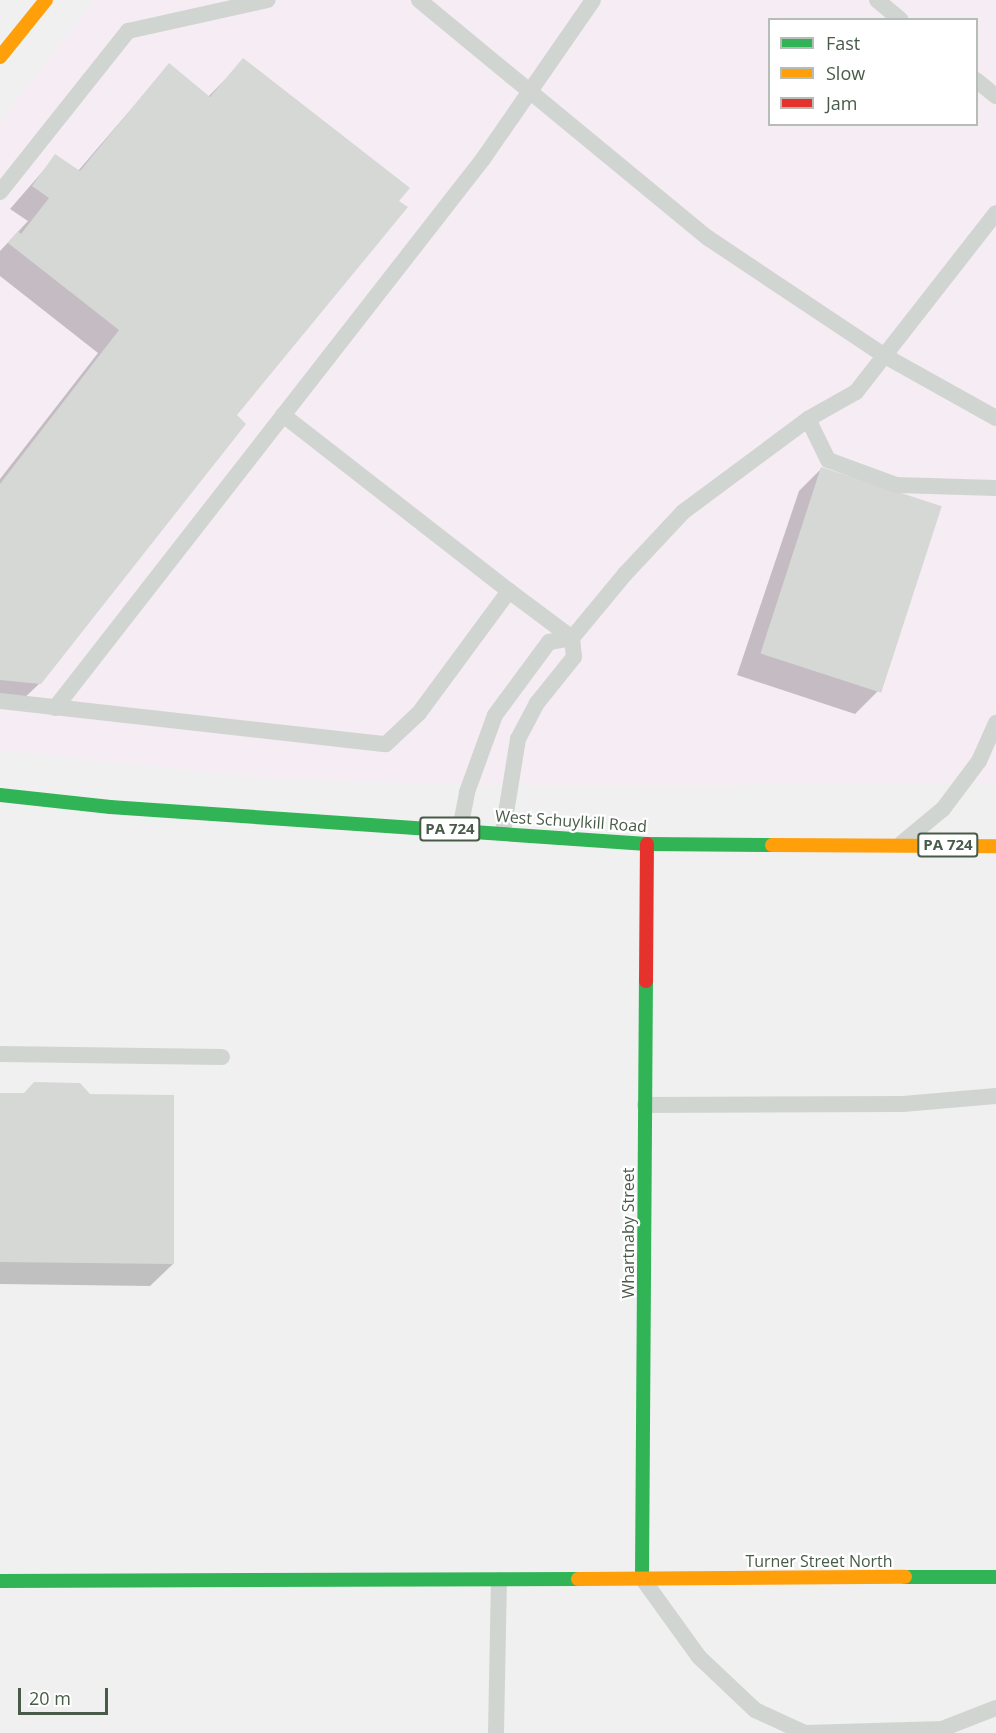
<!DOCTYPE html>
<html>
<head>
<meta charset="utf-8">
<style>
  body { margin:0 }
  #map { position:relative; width:996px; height:1733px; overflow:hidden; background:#f0f0f0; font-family:"Open Sans",sans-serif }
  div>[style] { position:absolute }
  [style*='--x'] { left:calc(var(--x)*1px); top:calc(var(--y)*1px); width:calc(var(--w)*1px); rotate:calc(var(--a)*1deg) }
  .commercial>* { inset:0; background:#f6ecf3 }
  .shadow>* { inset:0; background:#0003 }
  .building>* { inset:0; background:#d6d8d6; transform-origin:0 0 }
  .lane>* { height:16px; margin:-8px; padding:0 8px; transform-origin:8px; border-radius:8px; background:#d1d5d1 }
  .fast>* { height:14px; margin:-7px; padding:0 7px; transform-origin:7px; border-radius:7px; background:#30b455 }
  .slow>* { height:14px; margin:-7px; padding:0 7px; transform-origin:7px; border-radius:7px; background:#ff9f0a }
  .jam>* { height:14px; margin:-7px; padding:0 7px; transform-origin:7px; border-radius:7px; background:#e5322d }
  span { translate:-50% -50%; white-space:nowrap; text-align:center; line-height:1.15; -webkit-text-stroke:4.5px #fff; paint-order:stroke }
  .shield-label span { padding:2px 4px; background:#fff; border:2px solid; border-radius:4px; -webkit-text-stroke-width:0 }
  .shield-label { font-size:15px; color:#485b48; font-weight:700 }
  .street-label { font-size:16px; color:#485b48 }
  .legend { position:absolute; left:768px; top:18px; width:210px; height:108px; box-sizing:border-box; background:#fff; border:2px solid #b6bdb6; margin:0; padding:8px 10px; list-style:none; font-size:18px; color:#485b48 }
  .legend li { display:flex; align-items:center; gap:12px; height:30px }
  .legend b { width:30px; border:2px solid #b6bdb6 }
  .scale { position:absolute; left:18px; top:1688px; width:90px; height:27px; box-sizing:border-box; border:3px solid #485b48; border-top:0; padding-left:8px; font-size:18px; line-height:21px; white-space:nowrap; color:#485b48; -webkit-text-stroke:4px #fff; paint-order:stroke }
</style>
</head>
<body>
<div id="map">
  <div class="commercial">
    <i style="clip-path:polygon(evenodd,94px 0,996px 0,996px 784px,492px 785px,274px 779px,0 750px,0 122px,94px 0,770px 20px,976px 20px,976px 124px,770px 124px,770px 20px)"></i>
  </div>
  <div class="shadow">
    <i style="clip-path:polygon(244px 60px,235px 415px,40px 683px,17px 705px,0 704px,0 479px,98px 353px,0 276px,0 251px,28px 221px,10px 209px,56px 156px,78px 171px,169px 65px,208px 97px)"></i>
    <i style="clip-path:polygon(821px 469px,878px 691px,855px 714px,737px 675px,799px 491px)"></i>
    <i style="clip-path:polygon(0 1094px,173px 1264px,150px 1286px,0 1284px)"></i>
  </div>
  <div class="building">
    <i style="clip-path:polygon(243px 58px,410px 188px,399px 201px,408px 207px,237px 415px,246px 424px,41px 684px,0 680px,0 484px,119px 330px,8px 243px,18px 231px,21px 234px,49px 198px,32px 186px,55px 154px,80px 171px,169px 63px,210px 97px)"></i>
    <i style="left:821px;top:467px;width:127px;height:196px;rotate:18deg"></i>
    <i style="clip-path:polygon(34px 1082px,80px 1083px,90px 1094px,174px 1095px,174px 1264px,0 1262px,0 1093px,24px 1093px)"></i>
  </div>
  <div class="lane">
    <i style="--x:419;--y:0;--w:374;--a:39.5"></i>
    <i style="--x:708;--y:238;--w:213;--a:33.7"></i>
    <i style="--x:885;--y:356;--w:127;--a:29.2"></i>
    <i style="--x:877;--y:0;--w:31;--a:40"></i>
    <i style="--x:976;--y:80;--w:26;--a:39"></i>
    <i style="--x:0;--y:192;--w:206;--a:-51.5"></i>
    <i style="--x:128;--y:31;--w:143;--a:-12.5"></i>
    <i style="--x:283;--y:415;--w:286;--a:37.9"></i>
    <i style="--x:808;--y:419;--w:46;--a:64"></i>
    <i style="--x:828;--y:460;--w:72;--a:20.2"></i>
    <i style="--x:896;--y:485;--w:100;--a:1.7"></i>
    <i style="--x:0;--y:701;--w:388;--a:6.4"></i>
    <i style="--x:386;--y:744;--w:45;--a:-43.2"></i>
    <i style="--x:419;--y:713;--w:152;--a:-53.6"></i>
    <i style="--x:509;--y:591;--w:79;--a:36.7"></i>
    <i style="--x:572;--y:638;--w:19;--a:84"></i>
    <i style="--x:574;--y:657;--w:59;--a:128.8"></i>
    <i style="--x:537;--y:703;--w:41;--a:117.8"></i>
    <i style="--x:518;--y:739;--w:94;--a:99.2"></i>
    <i style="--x:55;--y:708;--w:696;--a:-52.06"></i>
    <i style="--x:483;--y:159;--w:193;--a:-55.3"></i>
    <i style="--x:460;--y:829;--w:38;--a:-79"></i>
    <i style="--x:467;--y:792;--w:82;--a:-70"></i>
    <i style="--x:495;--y:715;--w:91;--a:-53.5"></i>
    <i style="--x:549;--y:642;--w:23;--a:-10"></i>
    <i style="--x:572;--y:638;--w:83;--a:-50.4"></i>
    <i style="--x:625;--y:574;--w:85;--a:-46.9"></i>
    <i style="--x:683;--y:512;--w:156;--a:-36.6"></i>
    <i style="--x:808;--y:419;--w:55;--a:-29.4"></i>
    <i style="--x:856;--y:392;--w:227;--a:-52"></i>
    <i style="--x:902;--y:843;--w:53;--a:-39.7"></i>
    <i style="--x:943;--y:809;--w:60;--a:-53.1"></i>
    <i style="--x:979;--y:761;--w:42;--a:-65.9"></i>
    <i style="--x:0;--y:1054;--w:222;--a:0.8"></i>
    <i style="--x:645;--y:1105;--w:258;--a:-0.2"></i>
    <i style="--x:903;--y:1104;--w:93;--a:-4.9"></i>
    <i style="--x:642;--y:1578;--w:97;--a:54.2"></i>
    <i style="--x:699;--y:1657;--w:77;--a:43.4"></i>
    <i style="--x:755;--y:1710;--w:55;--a:24.7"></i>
    <i style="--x:805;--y:1733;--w:137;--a:-1.7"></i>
    <i style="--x:942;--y:1729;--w:58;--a:-21.3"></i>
    <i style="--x:496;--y:1733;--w:153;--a:-88.9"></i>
  </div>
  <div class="fast">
    <i style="--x:0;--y:795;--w:111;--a:6.2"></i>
    <i style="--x:110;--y:807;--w:538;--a:3.94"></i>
    <i style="--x:647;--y:844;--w:125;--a:0.5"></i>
    <i style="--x:642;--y:1577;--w:596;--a:-89.62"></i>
    <i style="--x:905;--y:1577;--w:91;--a:0"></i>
    <i style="--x:0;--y:1581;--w:578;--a:-0.2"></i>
  </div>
  <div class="slow">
    <i style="--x:0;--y:57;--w:73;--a:-51.1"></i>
    <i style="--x:772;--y:845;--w:224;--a:0.3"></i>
    <i style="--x:578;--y:1579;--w:327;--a:-0.4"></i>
  </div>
  <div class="jam">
    <i style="--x:646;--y:981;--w:137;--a:-89.6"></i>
  </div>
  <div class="shield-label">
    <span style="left:450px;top:829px">PA 724</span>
    <span style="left:948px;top:845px">PA 724</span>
  </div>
  <div class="street-label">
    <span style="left:571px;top:821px;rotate:4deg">West Schuylkill Road</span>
    <span style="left:628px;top:1233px;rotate:-90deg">Whartnaby Street</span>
    <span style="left:819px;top:1561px">Turner Street North</span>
  </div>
  <ul class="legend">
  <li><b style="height:8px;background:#30b455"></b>Fast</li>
  <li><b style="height:8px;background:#ff9f0a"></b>Slow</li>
  <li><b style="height:8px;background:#e5322d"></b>Jam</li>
  </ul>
  <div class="scale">20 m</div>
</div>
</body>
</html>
